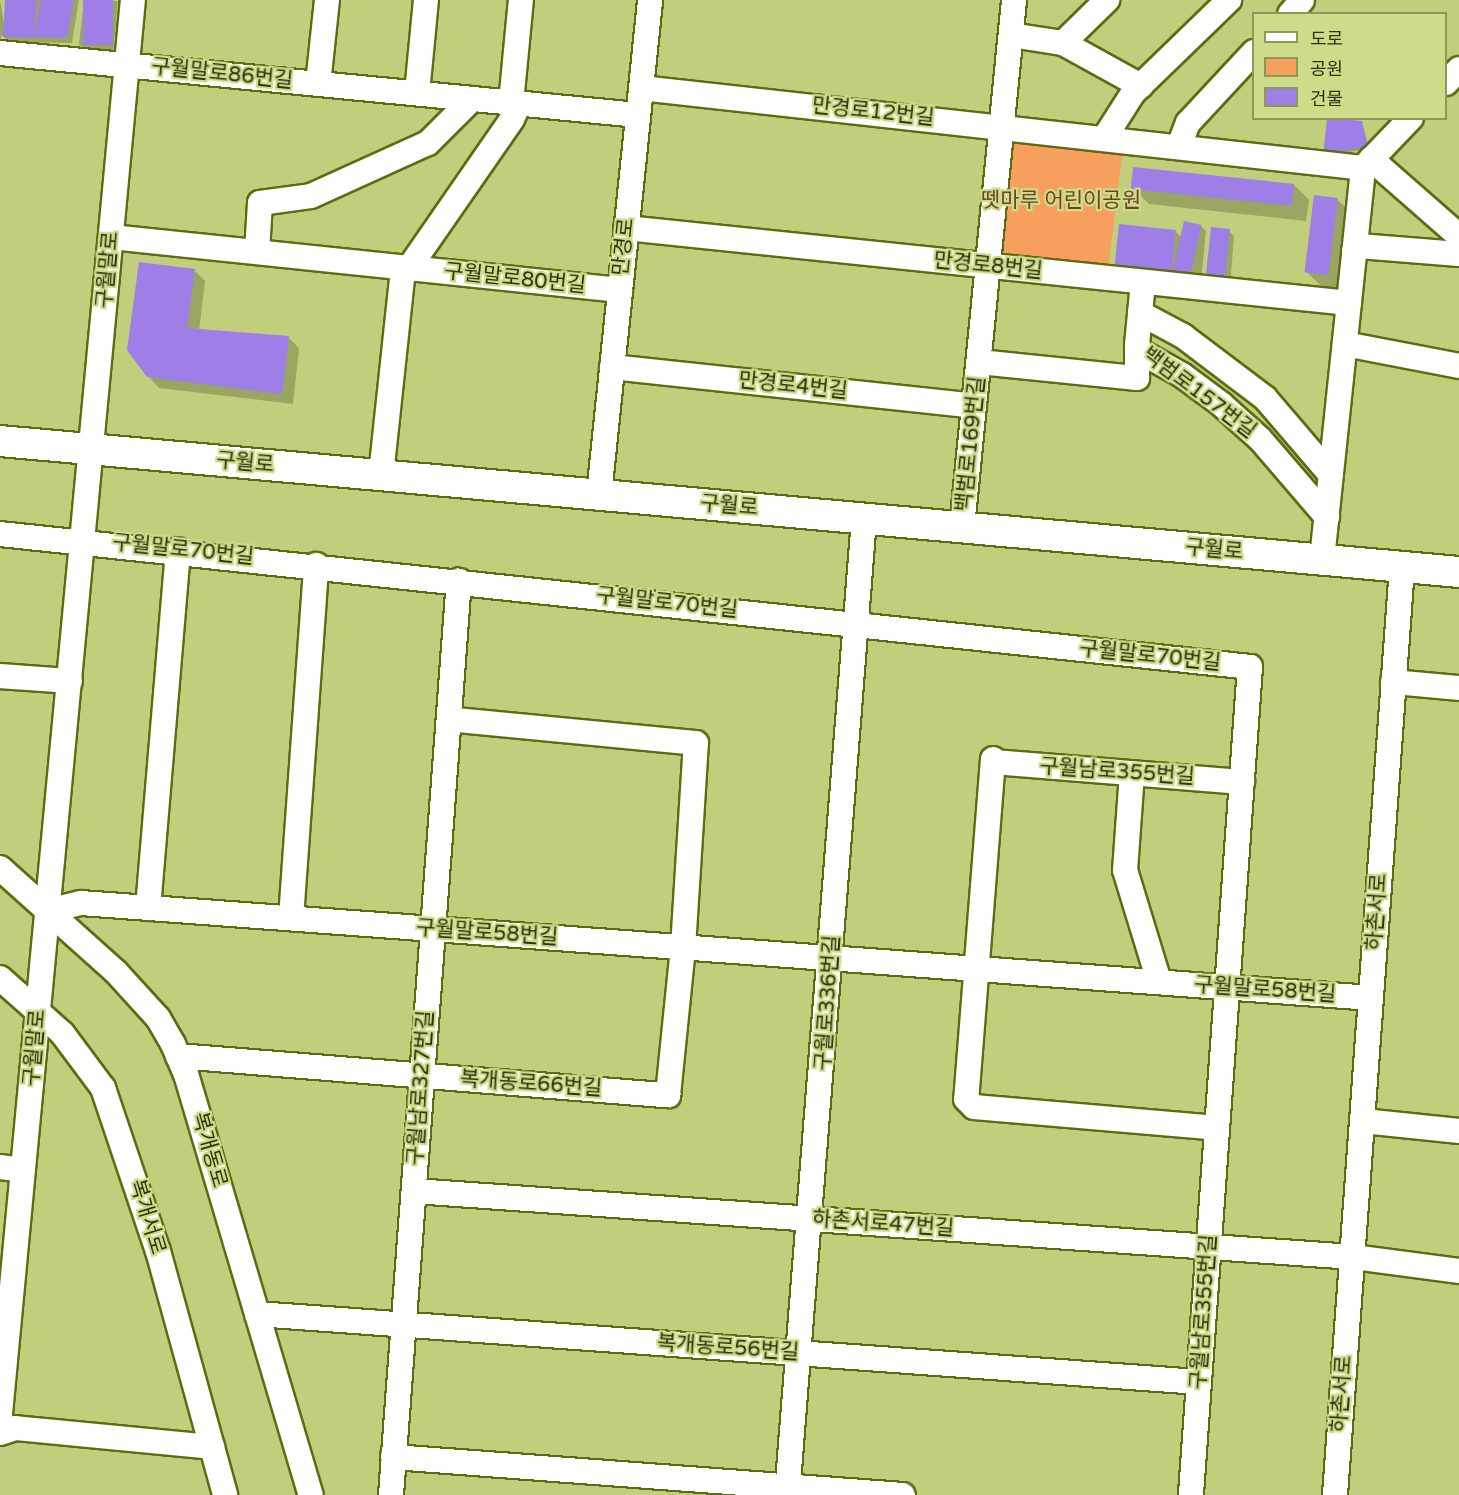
<!DOCTYPE html>
<html>
<head>
<meta charset="utf-8">
<style>
  body { margin:0 }
  #map { position:relative; width:1459px; height:1495px; overflow:hidden; background:#c1ce7c; font-family:"Varela Round","Noto Sans KR",sans-serif }
  div>[style] { position:absolute }
  [style*='--x'] { left:calc(var(--x)*1px); top:calc(var(--y)*1px); width:calc(var(--w)*1px); rotate:calc(var(--a)*1deg) }
  .green>* { inset:0; background:#f79f5d; transform-origin:0 0 }
  .shadow>* { inset:0; background:#0003 }
  .building>* { inset:0; background:#9e7ee7; transform-origin:0 0 }
  .roads { filter:drop-shadow(2px 0 #606a11) drop-shadow(-2px 0 #606a11) drop-shadow(0 2px #606a11) drop-shadow(0 -2px #606a11) }
  .minor>* { height:24px; margin:-12px; padding:0 12px; transform-origin:12px; border-radius:12px; background:#fff }
  .major>* { height:30px; margin:-15px; padding:0 15px; transform-origin:15px; border-radius:15px; background:#fff }
  span { translate:-50% -50%; white-space:nowrap; text-align:center; line-height:1.15; -webkit-text-stroke:4.5px #cedb89; paint-order:stroke }
  .street-label { font-size:21px; color:#2e3310 }
  .park-label { font-size:21px; color:#6d4324 }
  .legend { position:absolute; left:1252px; top:12px; width:195px; height:108px; box-sizing:border-box; background:#cedb89; border:2px solid #8e9859; margin:0; padding:8px 10px; list-style:none; font-size:18px; color:#2e3310 }
  .legend li { display:flex; align-items:center; gap:12px; height:30px }
  .legend b { width:30px; border:2px solid #8e9859 }
</style>
</head>
<body>
<div id="map">
  <div class="green">
    <i style="left:1013px;top:133px;width:111px;height:124px;rotate:7deg"></i>
  </div>
  <div class="shadow">
    <i style="clip-path:polygon(0 0,5px 29px,6px 0,79px 0,72px 43px,9px 42px,2px 35px,0 40px)"></i>
    <i style="clip-path:polygon(84px 0,118px 1px,113px 53px,84px 49px,79px 44px)"></i>
    <i style="clip-path:polygon(1361px 122px,1369px 148px,1326px 157px)"></i>
    <i style="clip-path:polygon(1293px 184px,1309px 200px,1306px 221px,1149px 204px,1133px 188px)"></i>
    <i style="clip-path:polygon(1337px 199px,1353px 215px,1346px 291px,1324px 289px,1308px 273px)"></i>
    <i style="clip-path:polygon(1120px 226px,1176px 232px,1184px 240px,1201px 226px,1206px 231px,1201px 281px,1179px 283px)"></i>
    <i style="clip-path:polygon(1229px 231px,1234px 236px,1230px 286px,1208px 279px)"></i>
    <i style="clip-path:polygon(195px 271px,205px 281px,199px 331px,289px 338px,299px 348px,293px 404px,159px 388px,148px 376px)"></i>
  </div>
  <div class="building">
    <i style="clip-path:polygon(5px 0,37px 0,33px 37px,41px 0,74px 0,67px 38px,3px 37px)"></i>
    <i style="left:83px;top:0;width:30px;height:45px"></i>
    <i style="clip-path:polygon(1327px 118px,1362px 121px,1368px 146px,1323px 156px)"></i>
    <i style="left:1133px;top:167px;width:162px;height:22px;rotate:6deg"></i>
    <i style="left:1314px;top:195px;width:24px;height:78px;rotate:7deg"></i>
    <i style="left:1184px;top:221px;width:18px;height:53px;rotate:13deg"></i>
    <i style="left:1119px;top:224px;width:57px;height:46px;rotate:6deg"></i>
    <i style="left:1211px;top:227px;width:19px;height:53px;rotate:6deg"></i>
    <i style="clip-path:polygon(139px 262px,195px 269px,187px 328px,289px 336px,282px 394px,147px 377px,127px 350px)"></i>
  </div>
  <div class="roads">
    <div class="minor">
      <i style="--x:1290;--y:14;--w:18;--a:-49"></i>
      <i style="--x:1011;--y:35;--w:53;--a:8.7"></i>
      <i style="--x:1063;--y:43;--w:62;--a:-44.3"></i>
      <i style="--x:1063;--y:43;--w:89;--a:28.9"></i>
      <i style="--x:0;--y:53;--w:641;--a:5.55"></i>
      <i style="--x:1446;--y:83;--w:19;--a:-47"></i>
      <i style="--x:318;--y:84;--w:84;--a:-83.9"></i>
      <i style="--x:641;--y:88;--w:726;--a:6.32"></i>
      <i style="--x:417;--y:93;--w:93;--a:-84.5"></i>
      <i style="--x:511;--y:103;--w:103;--a:-84.5"></i>
      <i style="--x:1105;--y:137;--w:52;--a:-57.5"></i>
      <i style="--x:1133;--y:93;--w:134;--a:-44.1"></i>
      <i style="--x:1179;--y:146;--w:25;--a:-69"></i>
      <i style="--x:1188;--y:123;--w:97;--a:-47.1"></i>
      <i style="--x:1371;--y:159;--w:117;--a:41.2"></i>
      <i style="--x:626;--y:228;--w:727;--a:5.92"></i>
      <i style="--x:111;--y:237;--w:512;--a:5.94"></i>
      <i style="--x:1354;--y:251;--w:7;--a:-45"></i>
      <i style="--x:1359;--y:246;--w:100;--a:4.6"></i>
      <i style="--x:257;--y:252;--w:49;--a:-86.5"></i>
      <i style="--x:260;--y:203;--w:51;--a:-7.8"></i>
      <i style="--x:311;--y:196;--w:128;--a:-24.4"></i>
      <i style="--x:428;--y:143;--w:62;--a:-45"></i>
      <i style="--x:1143;--y:282;--w:63;--a:95.4"></i>
      <i style="--x:1137;--y:345;--w:8;--a:60"></i>
      <i style="--x:1141;--y:352;--w:47;--a:29.3"></i>
      <i style="--x:1182;--y:375;--w:49;--a:36.6"></i>
      <i style="--x:1221;--y:404;--w:52;--a:41.9"></i>
      <i style="--x:1260;--y:439;--w:103;--a:49.3"></i>
      <i style="--x:1140;--y:313;--w:49;--a:28.1"></i>
      <i style="--x:1183;--y:336;--w:103;--a:37.1"></i>
      <i style="--x:1265;--y:398;--w:101;--a:49.4"></i>
      <i style="--x:1345;--y:344;--w:116;--a:10.9"></i>
      <i style="--x:979;--y:362;--w:159;--a:5.8"></i>
      <i style="--x:1137;--y:378;--w:33;--a:-90"></i>
      <i style="--x:612;--y:367;--w:364;--a:6.1"></i>
      <i style="--x:381;--y:475;--w:198;--a:-83.9"></i>
      <i style="--x:402;--y:278;--w:193;--a:-55.3"></i>
      <i style="--x:512;--y:119;--w:17;--a:-65"></i>
      <i style="--x:599;--y:495;--w:498;--a:-84.1"></i>
      <i style="--x:962;--y:527;--w:530;--a:-84.36"></i>
      <i style="--x:0;--y:534;--w:1257;--a:6.07"></i>
      <i style="--x:1250;--y:667;--w:830;--a:94.08"></i>
      <i style="--x:1322;--y:559;--w:393;--a:-84"></i>
      <i style="--x:1363;--y:168;--w:69;--a:-46.2"></i>
      <i style="--x:0;--y:676;--w:70;--a:4.1"></i>
      <i style="--x:1393;--y:682;--w:66;--a:5.2"></i>
      <i style="--x:993;--y:759;--w:341;--a:94.5"></i>
      <i style="--x:966;--y:1099;--w:11;--a:45"></i>
      <i style="--x:974;--y:1107;--w:244;--a:4.9"></i>
      <i style="--x:993;--y:762;--w:250;--a:4.6"></i>
      <i style="--x:1132;--y:773;--w:97;--a:94.1"></i>
      <i style="--x:1125;--y:870;--w:116;--a:73"></i>
      <i style="--x:0;--y:868;--w:156;--a:41.9"></i>
      <i style="--x:116;--y:972;--w:62;--a:47.6"></i>
      <i style="--x:158;--y:1018;--w:30;--a:60"></i>
      <i style="--x:173;--y:1044;--w:33;--a:67"></i>
      <i style="--x:186;--y:1074;--w:439;--a:73.5"></i>
      <i style="--x:148;--y:908;--w:359;--a:-85.2"></i>
      <i style="--x:48;--y:911;--w:34;--a:-14"></i>
      <i style="--x:81;--y:903;--w:1293;--a:4.21"></i>
      <i style="--x:291;--y:918;--w:354;--a:-85.9"></i>
      <i style="--x:0;--y:978;--w:83;--a:41.6"></i>
      <i style="--x:62;--y:1033;--w:69;--a:53.3"></i>
      <i style="--x:103;--y:1088;--w:172;--a:71.4"></i>
      <i style="--x:158;--y:1251;--w:253;--a:74.6"></i>
      <i style="--x:178;--y:1056;--w:492;--a:4.6"></i>
      <i style="--x:668;--y:1095;--w:148;--a:-84.2"></i>
      <i style="--x:683;--y:948;--w:205;--a:-86.4"></i>
      <i style="--x:696;--y:743;--w:248;--a:-174.5"></i>
      <i style="--x:1363;--y:1121;--w:97;--a:5.9"></i>
      <i style="--x:0;--y:1167;--w:23;--a:7"></i>
      <i style="--x:414;--y:1191;--w:941;--a:4.02"></i>
      <i style="--x:1353;--y:1257;--w:107;--a:7.5"></i>
      <i style="--x:257;--y:1314;--w:944;--a:4.13"></i>
      <i style="--x:0;--y:1414;--w:1420;--a:-84.63"></i>
      <i style="--x:0;--y:1433;--w:16;--a:-18"></i>
      <i style="--x:15;--y:1428;--w:198;--a:5.5"></i>
      <i style="--x:393;--y:1457;--w:511;--a:4.26"></i>
      <i style="--x:391;--y:1495;--w:917;--a:-85.75"></i>
      <i style="--x:787;--y:1495;--w:980;--a:-85.49"></i>
      <i style="--x:1335;--y:1495;--w:930;--a:-85.87"></i>
    </div>
    <div class="major">
      <i style="--x:0;--y:441;--w:1465;--a:5.13"></i>
    </div>
  </div>
  <div class="street-label">
    <span style="left:222px;top:74px;rotate:6deg">구월말로86번길</span>
    <span style="left:873px;top:112px;rotate:6deg">만경로12번길</span>
    <span style="left:624px;top:247px;rotate:-84deg">만경로</span>
    <span style="left:988px;top:266px;rotate:6deg">만경로8번길</span>
    <span style="left:108px;top:270px;rotate:-85deg">구월말로</span>
    <span style="left:515px;top:279px;rotate:6deg">구월말로80번길</span>
    <span style="left:793px;top:386px;rotate:6deg">만경로4번길</span>
    <span style="left:1199px;top:393px;rotate:37deg">백범로157번길</span>
    <span style="left:971px;top:444px;rotate:-84deg">백범로169번길</span>
    <span style="left:245px;top:463px;rotate:5deg">구월로</span>
    <span style="left:729px;top:506px;rotate:5deg">구월로</span>
    <span style="left:183px;top:550px;rotate:6deg">구월말로70번길</span>
    <span style="left:1214px;top:550px;rotate:5deg">구월로</span>
    <span style="left:667px;top:603px;rotate:6deg">구월말로70번길</span>
    <span style="left:1150px;top:656px;rotate:6deg">구월말로70번길</span>
    <span style="left:1117px;top:772px;rotate:4deg">구월남로355번길</span>
    <span style="left:1377px;top:912px;rotate:-86deg">하촌서로</span>
    <span style="left:487px;top:933px;rotate:4deg">구월말로58번길</span>
    <span style="left:1265px;top:990px;rotate:4deg">구월말로58번길</span>
    <span style="left:828px;top:1003px;rotate:-86deg">구월로336번길</span>
    <span style="left:35px;top:1048px;rotate:-85deg">구월말로</span>
    <span style="left:531px;top:1084px;rotate:4deg">복개동로66번길</span>
    <span style="left:421px;top:1088px;rotate:-86deg">구월남로327번길</span>
    <span style="left:209px;top:1150px;rotate:74deg">복개동로</span>
    <span style="left:147px;top:1217px;rotate:73deg">복개서로</span>
    <span style="left:883px;top:1224px;rotate:4deg">하촌서로47번길</span>
    <span style="left:1204px;top:1312px;rotate:-86deg">구월남로355번길</span>
    <span style="left:728px;top:1348px;rotate:4deg">복개동로56번길</span>
    <span style="left:1342px;top:1394px;rotate:-86deg">하촌서로</span>
  </div>
  <div class="park-label">
    <span style="left:1061px;top:201px">뗏마루 어린이공원</span>
  </div>
  <ul class="legend">
  <li><b style="height:8px;background:#fff"></b>도로</li>
  <li><b style="height:16px;background:#f79f5d"></b>공원</li>
  <li><b style="height:16px;background:#9e7ee7"></b>건물</li>
  </ul>
</div>
</body>
</html>
